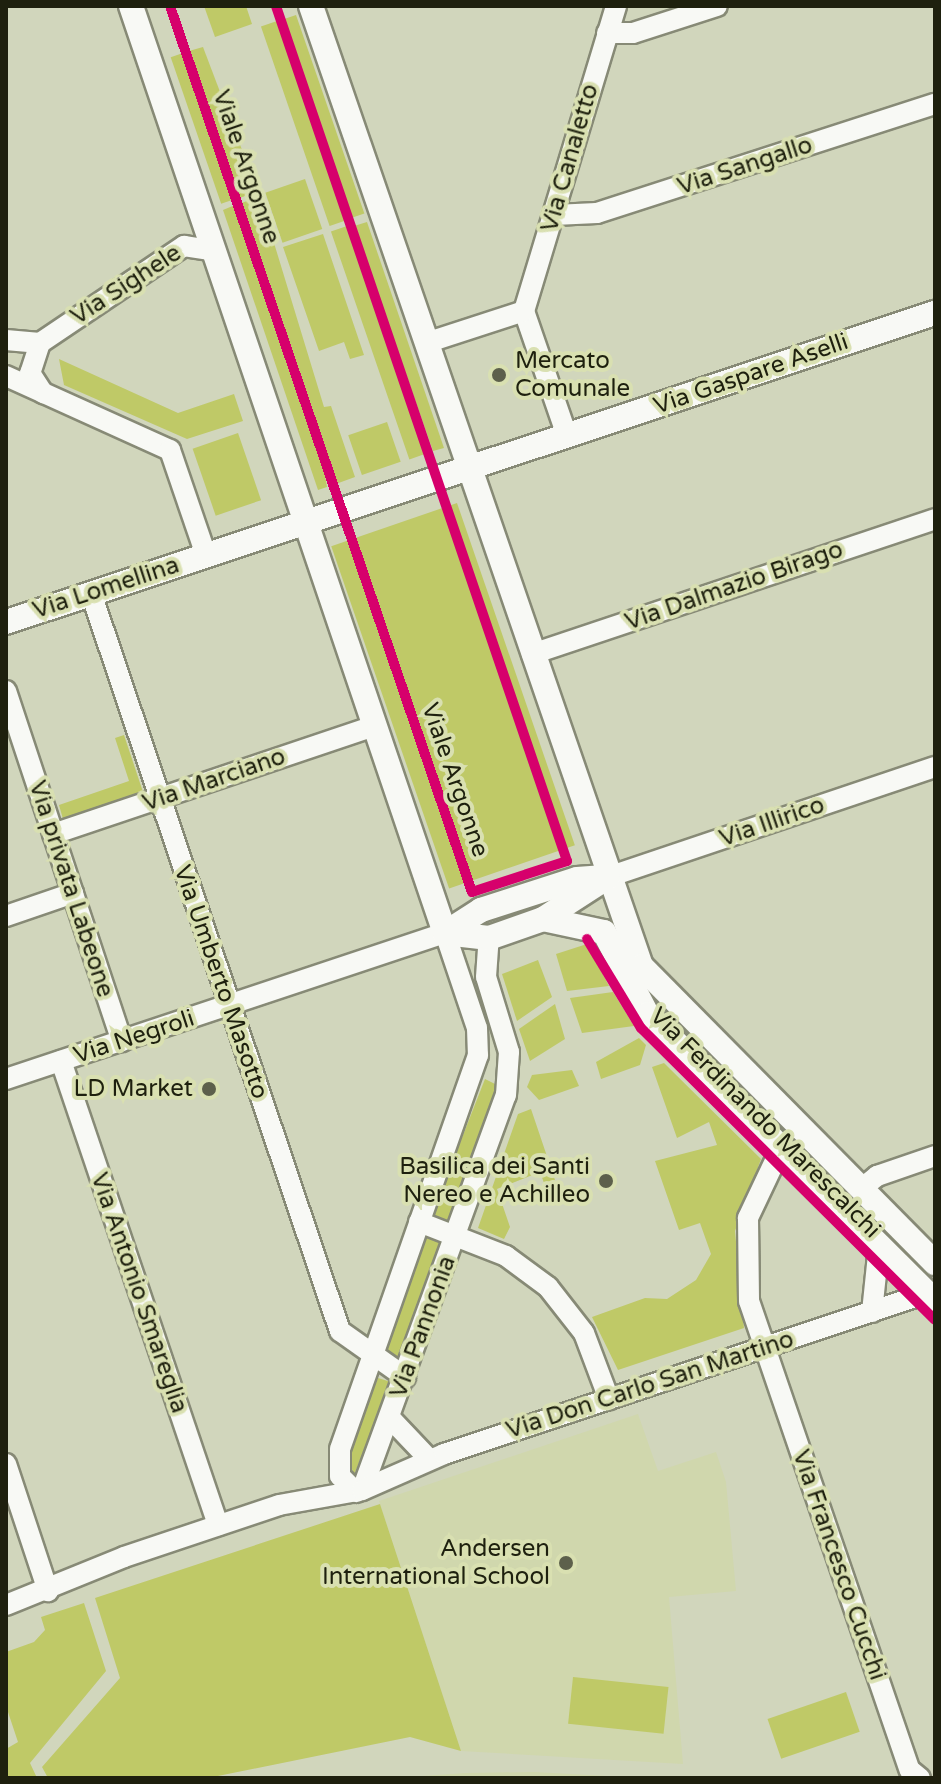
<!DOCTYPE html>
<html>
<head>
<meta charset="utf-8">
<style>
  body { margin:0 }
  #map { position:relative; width:941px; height:1784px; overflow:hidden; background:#d1d6bc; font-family:"Varela Round",sans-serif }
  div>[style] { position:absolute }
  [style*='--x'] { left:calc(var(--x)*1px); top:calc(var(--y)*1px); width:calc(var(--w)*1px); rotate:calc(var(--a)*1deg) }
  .built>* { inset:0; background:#d0d7ad }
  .green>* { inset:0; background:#bfc967; transform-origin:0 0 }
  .roads { filter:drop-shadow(2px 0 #878a76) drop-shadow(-2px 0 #878a76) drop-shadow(0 2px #878a76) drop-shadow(0 -2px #878a76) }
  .minor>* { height:20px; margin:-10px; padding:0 10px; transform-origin:10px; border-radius:10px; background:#f8f9f5 }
  .tertiary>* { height:24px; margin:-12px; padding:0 12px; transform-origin:12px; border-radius:12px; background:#f8f9f5 }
  .cycleway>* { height:10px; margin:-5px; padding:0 5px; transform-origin:5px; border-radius:5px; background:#d6006c }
  .dots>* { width:22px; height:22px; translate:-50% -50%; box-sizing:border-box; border:4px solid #d9e0b1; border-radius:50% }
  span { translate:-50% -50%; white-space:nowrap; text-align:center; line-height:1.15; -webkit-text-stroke:8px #d9e0b1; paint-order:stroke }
  .street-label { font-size:24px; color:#1e200e }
  .poi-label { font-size:24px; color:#1e200e }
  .left { translate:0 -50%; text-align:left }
  .right { translate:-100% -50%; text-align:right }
  .frame { position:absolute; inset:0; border:8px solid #1e200e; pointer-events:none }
</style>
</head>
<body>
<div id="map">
  <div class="built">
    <i style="clip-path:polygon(638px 1414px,658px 1471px,716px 1452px,726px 1482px,736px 1591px,669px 1597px,683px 1764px,461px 1751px,379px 1501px)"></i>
    <i style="clip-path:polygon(534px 1772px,644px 1778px,393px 1778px,466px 1773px)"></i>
  </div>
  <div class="green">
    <i style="clip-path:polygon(204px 6px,246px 6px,252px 24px,215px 37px)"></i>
    <i style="left:296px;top:15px;width:210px;height:14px;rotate:71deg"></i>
    <i style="left:277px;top:21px;width:211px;height:17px;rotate:71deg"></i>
    <i style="clip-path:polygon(203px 47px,258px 192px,239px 198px,189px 51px)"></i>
    <i style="left:183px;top:53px;width:155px;height:13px;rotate:71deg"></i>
    <i style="left:305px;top:179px;width:53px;height:42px;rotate:71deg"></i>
    <i style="clip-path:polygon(260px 197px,324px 407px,331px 406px,355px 477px,333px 485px,241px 203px)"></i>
    <i style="clip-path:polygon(235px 205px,323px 463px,327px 487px,318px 490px,223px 210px)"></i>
    <i style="clip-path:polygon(367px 222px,444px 448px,433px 451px,354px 226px)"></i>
    <i style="left:347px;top:226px;width:241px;height:17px;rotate:71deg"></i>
    <i style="clip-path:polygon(323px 234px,364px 355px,350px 359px,344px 342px,319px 351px,283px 247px)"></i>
    <i style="clip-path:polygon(59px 359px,178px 413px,234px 394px,243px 421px,187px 439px,64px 385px)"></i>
    <i style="left:387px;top:422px;width:42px;height:41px;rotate:71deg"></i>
    <i style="left:238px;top:433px;width:71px;height:48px;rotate:71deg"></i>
    <i style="left:457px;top:503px;width:362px;height:133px;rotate:71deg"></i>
    <i style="clip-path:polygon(124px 735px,143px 792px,63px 819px,59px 805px,129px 781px,115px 738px)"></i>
    <i style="clip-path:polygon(587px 944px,609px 986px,567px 991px,556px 954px)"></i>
    <i style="clip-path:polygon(538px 960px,552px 997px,517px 1021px,502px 974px)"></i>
    <i style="clip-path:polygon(613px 992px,634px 1026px,582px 1033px,570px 998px)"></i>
    <i style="clip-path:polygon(555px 1004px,565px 1039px,530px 1061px,519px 1029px)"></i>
    <i style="clip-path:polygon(639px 1038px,646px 1045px,640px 1065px,601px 1079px,596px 1062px)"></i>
    <i style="clip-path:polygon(664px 1063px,761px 1159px,735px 1231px,744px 1328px,618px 1370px,592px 1317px,645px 1298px,667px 1299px,696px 1280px,711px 1254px,700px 1223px,679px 1230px,655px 1161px,717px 1145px,709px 1122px,677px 1138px,652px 1067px)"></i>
    <i style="clip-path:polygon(572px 1070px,579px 1086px,539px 1100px,527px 1087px,532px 1075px)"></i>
    <i style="clip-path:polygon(485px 1079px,499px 1086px,448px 1223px,432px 1214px)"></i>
    <i style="clip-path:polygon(531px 1109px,555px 1180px,544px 1183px,540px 1172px,497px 1189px,510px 1227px,504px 1239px,478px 1228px,518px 1114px)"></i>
    <i style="clip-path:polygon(427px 1235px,444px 1242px,404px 1361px,382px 1357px)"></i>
    <i style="clip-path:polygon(378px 1378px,391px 1382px,354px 1475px,347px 1455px)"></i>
    <i style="clip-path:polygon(380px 1504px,461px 1751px,410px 1737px,208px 1778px,48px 1778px,42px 1767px,120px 1678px,95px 1598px)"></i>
    <i style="clip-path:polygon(84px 1603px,106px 1671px,30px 1763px,37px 1778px,6px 1778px,6px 1749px,18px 1742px,6px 1706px,6px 1652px,34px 1642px,45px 1630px,41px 1617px)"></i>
    <i style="left:573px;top:1677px;width:96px;height:47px;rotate:6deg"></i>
    <i style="left:846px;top:1692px;width:42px;height:83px;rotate:71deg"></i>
  </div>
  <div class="roads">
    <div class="minor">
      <i style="--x:607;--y:33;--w:26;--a:0"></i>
      <i style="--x:633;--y:33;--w:88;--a:-17.8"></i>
      <i style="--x:554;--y:215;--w:43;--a:-2.7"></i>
      <i style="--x:597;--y:213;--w:355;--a:-17.9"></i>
      <i style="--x:524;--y:311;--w:319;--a:-73.2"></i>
      <i style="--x:524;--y:311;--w:132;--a:71"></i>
      <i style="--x:6;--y:340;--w:34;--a:5"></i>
      <i style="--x:40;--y:343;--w:174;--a:-34"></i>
      <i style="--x:184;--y:246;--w:30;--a:9"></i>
      <i style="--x:40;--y:343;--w:32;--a:108"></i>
      <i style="--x:30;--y:373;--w:24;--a:57"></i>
      <i style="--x:426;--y:343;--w:103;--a:-18.1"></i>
      <i style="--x:6;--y:376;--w:180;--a:24.3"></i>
      <i style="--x:170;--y:450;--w:111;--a:71.1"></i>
      <i style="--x:91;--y:593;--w:779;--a:71.36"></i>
      <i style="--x:340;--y:1331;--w:80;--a:35.3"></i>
      <i style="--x:532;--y:654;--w:425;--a:-18.5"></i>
      <i style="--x:6;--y:691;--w:369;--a:71.7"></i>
      <i style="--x:53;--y:834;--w:339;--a:-18.6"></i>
      <i style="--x:608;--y:877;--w:345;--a:-18.6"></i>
      <i style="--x:6;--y:916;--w:71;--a:-18.9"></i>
      <i style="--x:61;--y:1061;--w:490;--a:71.3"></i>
      <i style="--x:6;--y:1079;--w:463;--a:-18.4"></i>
      <i style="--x:445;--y:933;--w:100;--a:71.4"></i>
      <i style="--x:477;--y:1028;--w:27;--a:88"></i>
      <i style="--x:478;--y:1055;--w:417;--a:109.3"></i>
      <i style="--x:340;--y:1449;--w:27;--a:90"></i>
      <i style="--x:340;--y:1476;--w:23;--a:45"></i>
      <i style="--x:782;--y:1146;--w:80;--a:115.3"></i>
      <i style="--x:748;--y:1218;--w:83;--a:89.3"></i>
      <i style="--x:749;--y:1301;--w:496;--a:71.1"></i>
      <i style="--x:910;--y:1770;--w:13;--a:39"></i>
      <i style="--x:861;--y:1189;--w:21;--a:-39"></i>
      <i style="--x:877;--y:1176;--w:61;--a:-19"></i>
      <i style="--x:419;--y:1222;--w:93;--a:21.3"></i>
      <i style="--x:506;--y:1256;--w:52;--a:36.4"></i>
      <i style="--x:548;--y:1287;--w:58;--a:52"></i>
      <i style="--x:584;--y:1333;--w:71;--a:69.3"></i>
      <i style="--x:872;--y:1312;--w:67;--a:-84"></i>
      <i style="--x:390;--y:1418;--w:57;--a:46.4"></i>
      <i style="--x:6;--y:1464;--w:134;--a:71.7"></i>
      <i style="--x:362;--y:1490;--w:420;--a:-70"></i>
      <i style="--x:506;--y:1095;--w:43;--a:-86"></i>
      <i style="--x:509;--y:1052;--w:78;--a:-107"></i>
      <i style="--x:486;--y:977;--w:39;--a:-86"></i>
      <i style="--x:6;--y:1605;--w:127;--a:-22.1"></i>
      <i style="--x:124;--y:1557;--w:163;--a:-18.5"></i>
      <i style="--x:279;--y:1505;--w:84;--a:-10.2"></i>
      <i style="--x:362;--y:1490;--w:90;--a:-23.7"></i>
      <i style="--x:444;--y:1454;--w:509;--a:-18.43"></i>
    </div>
    <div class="tertiary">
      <i style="--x:131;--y:6;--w:979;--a:71.29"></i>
      <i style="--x:311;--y:6;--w:1015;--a:71.03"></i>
      <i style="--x:641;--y:966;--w:418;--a:45.3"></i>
      <i style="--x:6;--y:622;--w:979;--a:-18.4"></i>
      <i style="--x:543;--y:919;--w:62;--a:12"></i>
      <i style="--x:604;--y:932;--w:93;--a:62.3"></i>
      <i style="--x:647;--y:1014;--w:407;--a:44.9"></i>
      <i style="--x:445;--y:933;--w:44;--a:6.5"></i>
      <i style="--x:489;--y:938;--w:57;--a:-19.4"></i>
      <i style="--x:543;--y:919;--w:77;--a:-32.9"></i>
      <i style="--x:445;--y:933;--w:43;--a:-32.6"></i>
      <i style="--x:481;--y:910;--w:101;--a:-17.9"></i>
      <i style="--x:577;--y:879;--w:31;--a:-4"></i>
    </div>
  </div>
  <div class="cycleway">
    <i style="--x:170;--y:6;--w:936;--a:71.18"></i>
    <i style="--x:472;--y:892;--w:100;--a:-18.1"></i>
    <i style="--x:567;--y:861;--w:903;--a:-108.8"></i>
    <i style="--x:587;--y:939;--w:104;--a:58.8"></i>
    <i style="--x:641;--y:1028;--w:414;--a:44.8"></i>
  </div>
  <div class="dots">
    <i style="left:499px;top:375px;background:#5d604b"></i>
    <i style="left:209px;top:1089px;background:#5d604b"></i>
    <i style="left:606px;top:1181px;background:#5d604b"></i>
    <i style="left:566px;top:1563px;background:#5d604b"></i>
  </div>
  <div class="street-label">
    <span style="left:570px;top:158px;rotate:-74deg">Via Canaletto</span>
    <span style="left:745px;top:166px;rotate:-18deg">Via Sangallo</span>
    <span style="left:246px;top:167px;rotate:71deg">Viale Argonne</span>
    <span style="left:126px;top:285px;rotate:-33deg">Via Sighele</span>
    <span style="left:751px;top:374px;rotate:-19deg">Via Gaspare Aselli</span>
    <span style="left:734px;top:586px;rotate:-19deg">Via Dalmazio Birago</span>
    <span style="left:106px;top:588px;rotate:-18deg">Via Lomellina</span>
    <span style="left:214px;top:780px;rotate:-19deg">Via Marciano</span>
    <span style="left:455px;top:780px;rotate:71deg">Viale Argonne</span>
    <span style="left:772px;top:822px;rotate:-19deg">Via Illirico</span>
    <span style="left:71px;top:889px;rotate:72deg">Via privata Labeone</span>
    <span style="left:221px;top:982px;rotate:71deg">Via Umberto Masotto</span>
    <span style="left:134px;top:1037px;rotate:-18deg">Via Negroli</span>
    <span style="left:765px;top:1123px;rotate:45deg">Via Ferdinando Marescalchi</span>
    <span style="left:139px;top:1293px;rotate:71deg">Via Antonio Smareglia</span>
    <span style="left:423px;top:1327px;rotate:-70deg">Via Pannonia</span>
    <span style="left:650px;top:1385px;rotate:-18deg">Via Don Carlo San Martino</span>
    <span style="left:839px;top:1565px;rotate:71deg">Via Francesco Cucchi</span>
  </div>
  <div class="poi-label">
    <span class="left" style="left:515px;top:375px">Mercato<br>Comunale</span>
    <span class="right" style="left:193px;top:1089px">LD Market</span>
    <span class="right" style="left:590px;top:1181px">Basilica dei Santi<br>Nereo e Achilleo</span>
    <span class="right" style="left:550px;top:1563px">Andersen<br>International School</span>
  </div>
  <div class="frame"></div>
</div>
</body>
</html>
